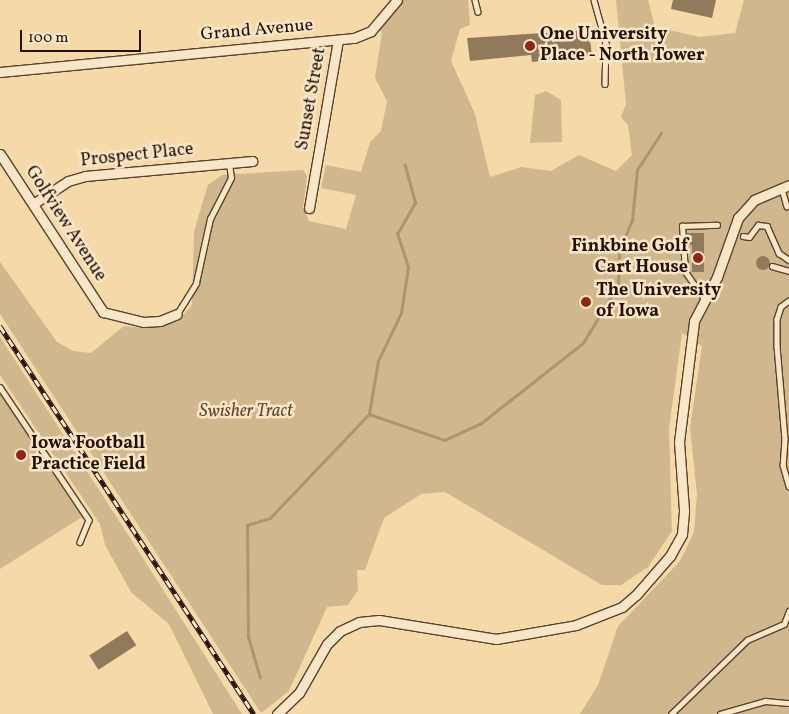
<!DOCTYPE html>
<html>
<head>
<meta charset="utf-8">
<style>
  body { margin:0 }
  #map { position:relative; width:789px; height:714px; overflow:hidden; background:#f5d9a9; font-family:Vollkorn,serif }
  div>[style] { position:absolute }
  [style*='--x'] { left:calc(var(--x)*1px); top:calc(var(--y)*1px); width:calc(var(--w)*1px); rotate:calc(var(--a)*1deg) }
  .green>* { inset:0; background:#d1b78d }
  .stream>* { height:2.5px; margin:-1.25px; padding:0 1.25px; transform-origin:1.25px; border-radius:1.25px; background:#ae9572 }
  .building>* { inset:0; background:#91795b; transform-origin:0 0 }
  .round { border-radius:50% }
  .roads { filter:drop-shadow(1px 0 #58422f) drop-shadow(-1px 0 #58422f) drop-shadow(0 1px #58422f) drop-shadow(0 -1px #58422f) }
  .service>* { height:4.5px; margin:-2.25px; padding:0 2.25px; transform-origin:2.25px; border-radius:2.25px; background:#f8e6c7 }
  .minor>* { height:9px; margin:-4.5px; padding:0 4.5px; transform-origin:4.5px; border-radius:4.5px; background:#f8e6c7 }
  .rail>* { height:4.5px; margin-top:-2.25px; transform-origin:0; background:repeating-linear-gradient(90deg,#f8e6c7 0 8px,#241006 0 16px); box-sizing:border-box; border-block:1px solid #241006 }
  .dots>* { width:14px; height:14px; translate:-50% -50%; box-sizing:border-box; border:2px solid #f8e6c7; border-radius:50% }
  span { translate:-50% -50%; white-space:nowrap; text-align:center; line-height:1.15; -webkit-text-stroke:5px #f8e6c7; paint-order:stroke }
  .street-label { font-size:18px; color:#241006 }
  .poi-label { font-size:18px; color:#241006; font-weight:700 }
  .left { translate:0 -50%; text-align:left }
  .right { translate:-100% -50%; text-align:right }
  .park-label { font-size:18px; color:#614a35; font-style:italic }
  .scale { position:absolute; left:20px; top:30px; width:121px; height:22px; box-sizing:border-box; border:2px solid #241006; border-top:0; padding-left:6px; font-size:15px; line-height:18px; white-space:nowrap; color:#241006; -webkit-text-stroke:4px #f8e6c7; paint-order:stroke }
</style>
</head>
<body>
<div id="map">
  <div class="green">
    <i style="clip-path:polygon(403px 0,468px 0,470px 25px,460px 29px,451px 61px,475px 114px,490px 177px,521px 167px,551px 171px,579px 155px,616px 171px,632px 155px,628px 125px,621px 117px,626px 104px,616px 0,648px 0,655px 27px,700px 37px,735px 33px,744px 0,789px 0,789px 714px,580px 714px,598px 685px,618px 626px,680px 561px,694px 532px,697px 494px,690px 428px,702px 346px,682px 333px,669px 429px,672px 531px,648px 567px,621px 585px,602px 585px,445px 492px,421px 494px,384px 518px,365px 570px,357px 570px,358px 590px,348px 605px,327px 607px,289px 691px,261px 713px,0 314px,0 262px,57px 342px,73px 351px,91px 353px,124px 326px,142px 328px,177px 322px,192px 305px,194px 232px,203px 201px,208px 185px,222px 175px,303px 170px,307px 176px,303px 208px,309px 221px,346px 229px,356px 195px,321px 188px,326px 165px,361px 172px,370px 142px,381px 131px,387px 101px,375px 78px,382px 32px,379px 29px)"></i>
    <i style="clip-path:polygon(546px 91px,561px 100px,562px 142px,530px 143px,535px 95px)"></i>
    <i style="clip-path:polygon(0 337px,125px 530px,242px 714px,213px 714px,169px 624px,131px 592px,105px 545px,100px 524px,0 375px)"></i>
    <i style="clip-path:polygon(2px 391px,82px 517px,0 569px,0 393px)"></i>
  </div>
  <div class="stream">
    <i style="--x:369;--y:414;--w:54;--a:-80.4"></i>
    <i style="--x:378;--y:361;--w:53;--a:-64.4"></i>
    <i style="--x:401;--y:313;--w:47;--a:-81.3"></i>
    <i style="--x:408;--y:267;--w:35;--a:-108"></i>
    <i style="--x:397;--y:234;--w:36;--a:-60"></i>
    <i style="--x:415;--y:203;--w:39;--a:-105"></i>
    <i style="--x:260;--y:678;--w:43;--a:-106.3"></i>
    <i style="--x:248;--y:637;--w:112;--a:-90.5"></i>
    <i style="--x:247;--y:525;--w:24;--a:-17"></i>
    <i style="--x:270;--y:518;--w:144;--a:-46.4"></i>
    <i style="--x:369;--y:414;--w:80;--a:18.9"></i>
    <i style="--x:445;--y:440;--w:38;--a:-25"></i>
    <i style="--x:480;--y:424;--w:131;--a:-38.2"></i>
    <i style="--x:583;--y:343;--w:68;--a:-58.9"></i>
    <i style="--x:618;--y:285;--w:33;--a:-88"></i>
    <i style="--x:619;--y:252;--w:35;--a:-68"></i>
    <i style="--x:632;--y:220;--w:50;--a:-84.3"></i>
    <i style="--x:637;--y:170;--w:44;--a:-57"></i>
  </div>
  <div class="building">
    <i style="clip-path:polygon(673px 0,716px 0,712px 18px,671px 9px)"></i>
    <i style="clip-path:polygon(589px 30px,592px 56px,532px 62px,531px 55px,470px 61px,467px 38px)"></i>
    <i style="clip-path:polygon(687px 233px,704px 233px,704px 272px,692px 272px,692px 245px,687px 245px)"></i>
    <i class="round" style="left:756px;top:256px;width:14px;height:14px"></i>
    <i style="left:127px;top:631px;width:17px;height:45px;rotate:57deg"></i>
  </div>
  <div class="roads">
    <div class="service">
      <i style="--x:475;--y:0;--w:12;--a:76"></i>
      <i style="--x:594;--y:0;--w:45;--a:74.4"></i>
      <i style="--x:606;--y:43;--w:41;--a:91.4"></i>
      <i style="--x:782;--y:189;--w:18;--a:74"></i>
      <i style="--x:743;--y:236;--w:6;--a:9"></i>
      <i style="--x:749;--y:237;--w:15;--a:-53"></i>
      <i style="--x:758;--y:225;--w:9;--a:6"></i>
      <i style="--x:767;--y:226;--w:30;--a:66"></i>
      <i style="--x:779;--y:253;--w:12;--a:35"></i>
      <i style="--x:772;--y:266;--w:18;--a:16"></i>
      <i style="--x:704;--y:299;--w:33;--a:-125"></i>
      <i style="--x:685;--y:272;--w:46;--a:-93.7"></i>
      <i style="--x:682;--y:226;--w:35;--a:-2"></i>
      <i style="--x:789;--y:301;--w:10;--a:143"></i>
      <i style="--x:781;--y:307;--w:13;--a:108"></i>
      <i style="--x:777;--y:319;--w:27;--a:90"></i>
      <i style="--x:777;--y:346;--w:93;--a:85.1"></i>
      <i style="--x:785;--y:439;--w:26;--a:94"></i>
      <i style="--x:783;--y:465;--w:22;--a:74"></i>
      <i style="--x:177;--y:314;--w:36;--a:-58"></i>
      <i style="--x:196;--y:283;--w:66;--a:-77.7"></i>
      <i style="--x:210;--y:219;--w:46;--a:-62.9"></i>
      <i style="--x:231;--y:178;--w:15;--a:-98"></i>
      <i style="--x:0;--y:387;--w:160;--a:56.2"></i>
      <i style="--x:89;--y:520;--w:24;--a:112"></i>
      <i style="--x:671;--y:714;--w:106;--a:-44.2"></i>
      <i style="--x:747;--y:640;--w:40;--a:-23.4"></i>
      <i style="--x:784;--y:624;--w:14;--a:-69"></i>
      <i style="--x:720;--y:714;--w:47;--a:-16.1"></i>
      <i style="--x:765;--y:701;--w:24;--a:5"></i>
    </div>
    <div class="minor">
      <i style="--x:0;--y:72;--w:356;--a:-5.5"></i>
      <i style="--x:354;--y:38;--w:18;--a:-22"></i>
      <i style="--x:371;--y:31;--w:40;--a:-50"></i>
      <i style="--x:0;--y:154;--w:189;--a:56.9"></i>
      <i style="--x:103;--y:312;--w:41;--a:14"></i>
      <i style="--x:143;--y:322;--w:17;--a:-3"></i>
      <i style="--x:160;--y:321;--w:18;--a:-22"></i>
      <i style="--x:33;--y:204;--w:42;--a:-33.3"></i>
      <i style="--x:68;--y:181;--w:18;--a:-16"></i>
      <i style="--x:85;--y:176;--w:168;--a:-5.1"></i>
      <i style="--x:309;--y:208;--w:170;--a:-80.2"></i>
      <i style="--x:277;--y:714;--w:30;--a:-44"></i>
      <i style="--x:299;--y:693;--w:56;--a:-60.3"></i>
      <i style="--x:327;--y:644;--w:18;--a:-45"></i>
      <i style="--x:340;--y:631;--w:21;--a:-25"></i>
      <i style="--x:359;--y:622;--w:20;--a:-6"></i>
      <i style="--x:379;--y:620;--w:119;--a:9.2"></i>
      <i style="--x:496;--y:639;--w:81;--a:-9.9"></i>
      <i style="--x:576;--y:625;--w:49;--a:-21.4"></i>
      <i style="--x:622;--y:607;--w:18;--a:-41"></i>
      <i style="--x:636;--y:595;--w:52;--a:-48.9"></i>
      <i style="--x:670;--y:556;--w:25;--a:-61"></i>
      <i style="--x:682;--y:534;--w:24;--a:-85"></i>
      <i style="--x:684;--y:510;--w:68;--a:-94.2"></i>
      <i style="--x:679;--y:442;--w:122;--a:-82.9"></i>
      <i style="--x:694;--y:321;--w:50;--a:-62.4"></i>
      <i style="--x:717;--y:277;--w:63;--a:-70.4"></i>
      <i style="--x:738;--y:218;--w:24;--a:-48"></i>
      <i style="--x:754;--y:200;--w:38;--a:-23"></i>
    </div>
  </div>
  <div class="rail">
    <i style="--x:0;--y:326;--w:464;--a:56.8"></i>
  </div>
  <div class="dots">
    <i style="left:530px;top:46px;background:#8f2418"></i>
    <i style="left:698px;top:258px;background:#8f2418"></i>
    <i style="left:586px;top:302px;background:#8f2418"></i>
    <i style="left:21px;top:455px;background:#8f2418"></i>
  </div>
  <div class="street-label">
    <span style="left:257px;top:31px;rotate:-5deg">Grand Avenue</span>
    <span style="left:312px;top:99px;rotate:-80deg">Sunset Street</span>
    <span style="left:137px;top:156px;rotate:-6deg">Prospect Place</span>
    <span style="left:65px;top:224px;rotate:57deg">Golfview Avenue</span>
  </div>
  <div class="poi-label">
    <span class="left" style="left:540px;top:46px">One University<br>Place - North Tower</span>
    <span class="right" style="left:688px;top:258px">Finkbine Golf<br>Cart House</span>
    <span class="left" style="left:596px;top:302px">The University<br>of Iowa</span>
    <span class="left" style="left:31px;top:455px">Iowa Football<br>Practice Field</span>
  </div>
  <div class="park-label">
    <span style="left:246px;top:412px">Swisher Tract</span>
  </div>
  <div class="scale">100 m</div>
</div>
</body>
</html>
